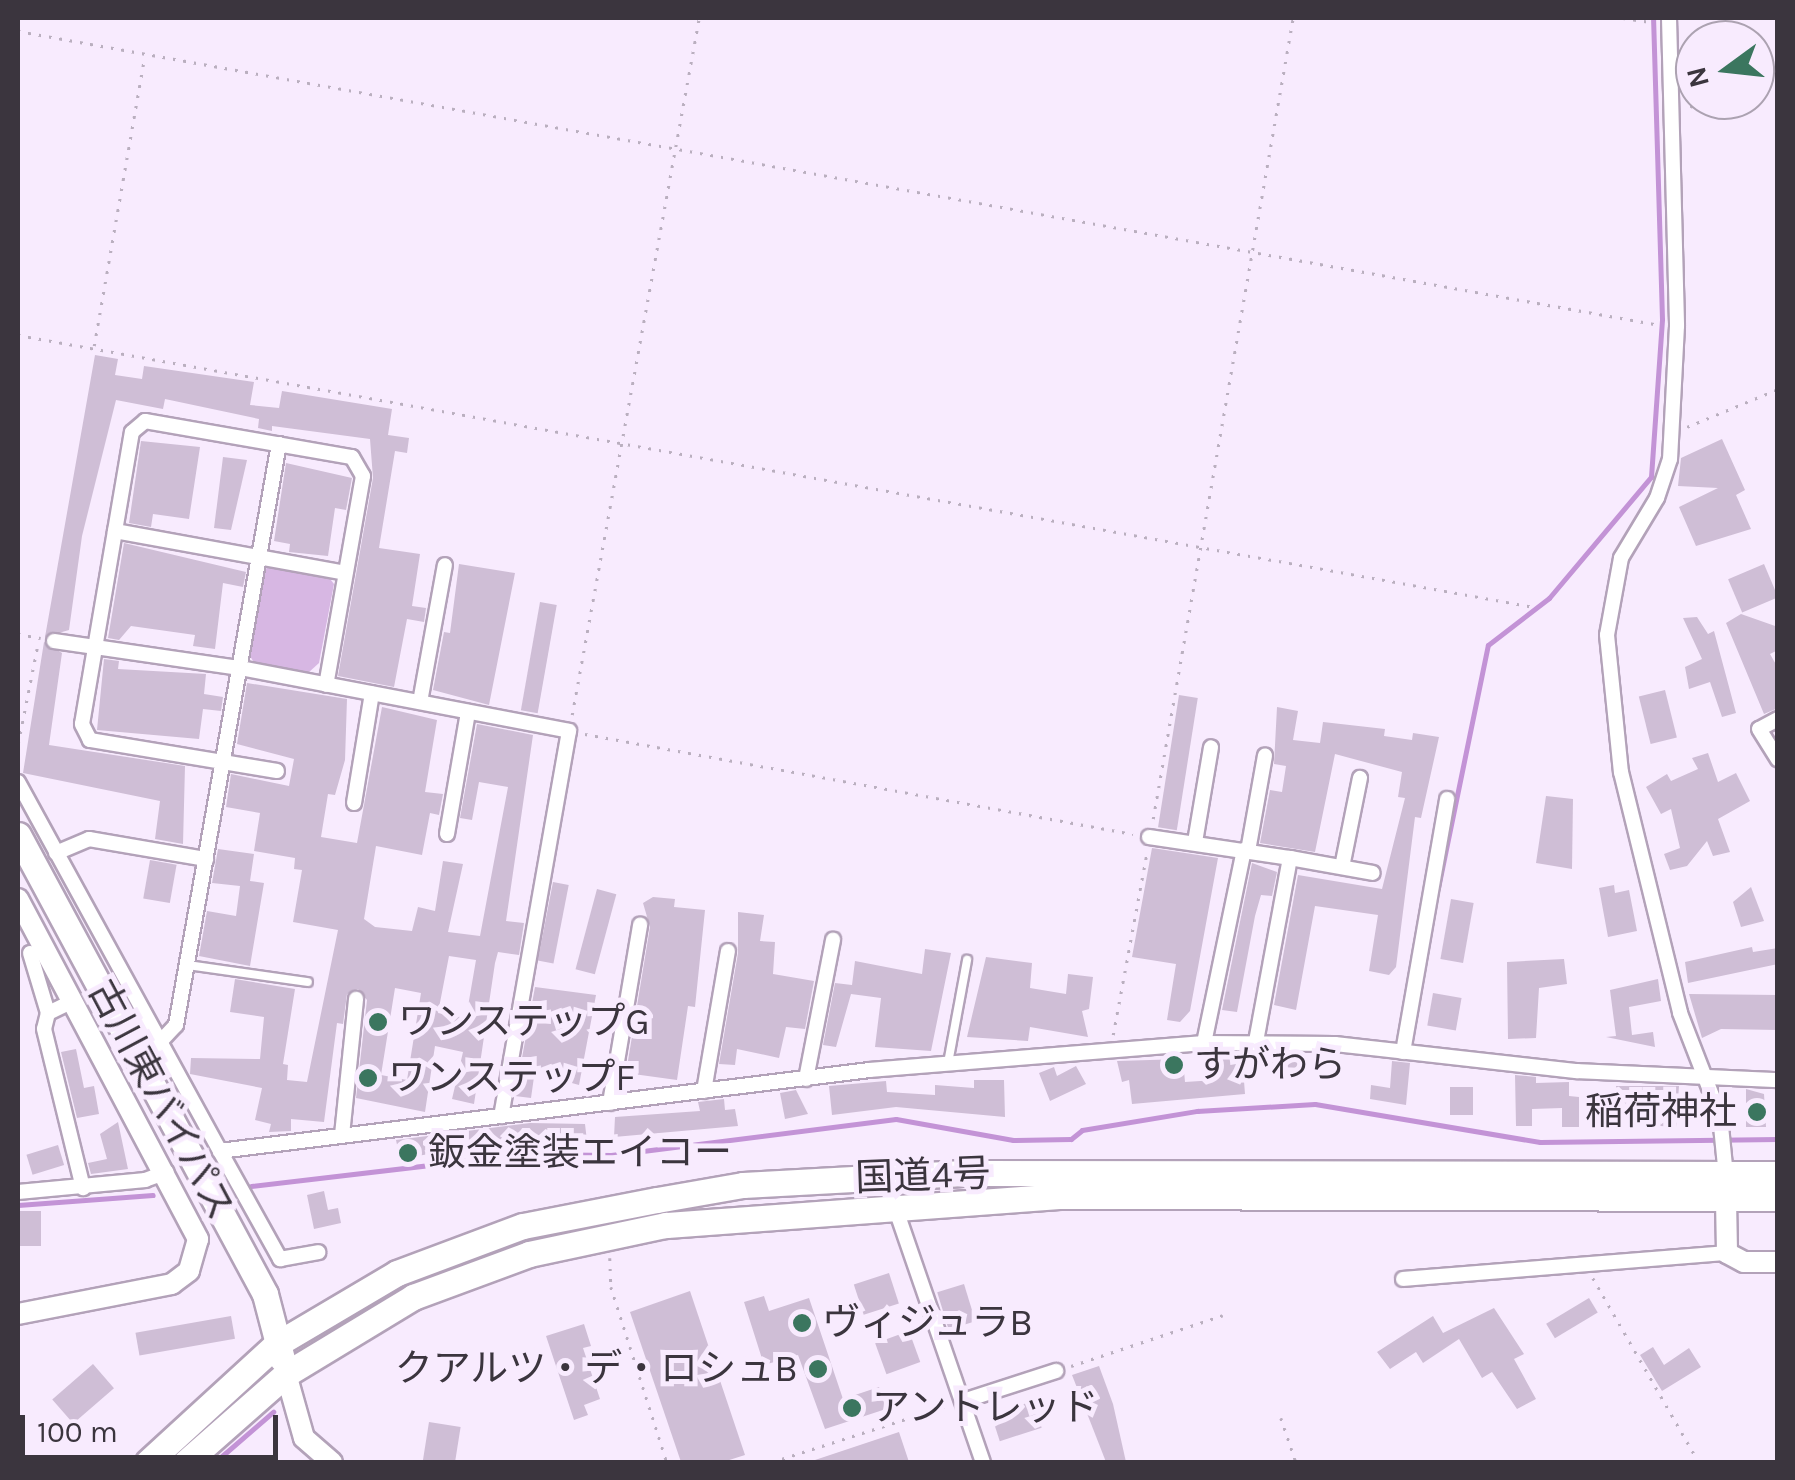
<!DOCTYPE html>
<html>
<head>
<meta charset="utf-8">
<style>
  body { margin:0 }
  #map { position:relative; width:1795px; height:1480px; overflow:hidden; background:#f8ebfe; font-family:Karla,"Noto Sans JP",sans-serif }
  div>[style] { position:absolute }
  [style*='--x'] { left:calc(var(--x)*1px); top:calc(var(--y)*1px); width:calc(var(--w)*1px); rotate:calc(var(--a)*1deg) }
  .green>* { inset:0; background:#d7b7e3 }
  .stream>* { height:5px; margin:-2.5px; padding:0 2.5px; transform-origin:2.5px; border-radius:2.5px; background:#c393d6 }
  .building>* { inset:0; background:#cfbed6; transform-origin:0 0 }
  .path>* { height:2.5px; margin-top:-1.25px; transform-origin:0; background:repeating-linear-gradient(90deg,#baafbf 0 2.5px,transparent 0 10.5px) }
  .roads { filter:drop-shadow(2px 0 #b3a2b9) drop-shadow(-2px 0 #b3a2b9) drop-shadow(0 2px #b3a2b9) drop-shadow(0 -2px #b3a2b9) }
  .lane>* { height:8px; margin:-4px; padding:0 4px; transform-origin:4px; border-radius:4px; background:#fff }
  .street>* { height:14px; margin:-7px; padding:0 7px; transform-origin:7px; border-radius:7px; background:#fff }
  .secondary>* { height:20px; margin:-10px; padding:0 10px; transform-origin:10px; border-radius:10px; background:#fff }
  .highway>* { height:25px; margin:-12.5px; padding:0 12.5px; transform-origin:12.5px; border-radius:12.5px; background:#fff }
  .dots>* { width:28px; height:28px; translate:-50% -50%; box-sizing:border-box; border:5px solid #f8ebfe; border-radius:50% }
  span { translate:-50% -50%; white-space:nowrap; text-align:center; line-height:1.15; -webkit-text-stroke:10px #f8ebfe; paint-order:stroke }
  .poi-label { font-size:38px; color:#3b353e }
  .left { translate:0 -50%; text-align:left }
  .right { translate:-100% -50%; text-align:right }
  .street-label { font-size:38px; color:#3b353e }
  .frame { position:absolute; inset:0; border:20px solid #3b353e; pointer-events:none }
  .north { position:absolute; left:1675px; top:20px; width:100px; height:100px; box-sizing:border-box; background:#f8ebfe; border:2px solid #aca2b1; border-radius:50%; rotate:255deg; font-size:28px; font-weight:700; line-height:40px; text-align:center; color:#3b353e }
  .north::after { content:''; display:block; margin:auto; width:35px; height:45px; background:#3b765f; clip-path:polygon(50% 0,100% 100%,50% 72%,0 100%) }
  .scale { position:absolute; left:20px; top:1415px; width:258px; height:45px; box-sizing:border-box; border:5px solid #3b353e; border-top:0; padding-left:12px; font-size:30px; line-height:35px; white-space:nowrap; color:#3b353e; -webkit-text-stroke:8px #f8ebfe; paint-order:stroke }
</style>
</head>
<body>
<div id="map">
  <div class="green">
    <i style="clip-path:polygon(268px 567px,327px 575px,334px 584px,319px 663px,308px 673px,255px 664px,248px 653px,261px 573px)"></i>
  </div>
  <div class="stream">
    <i style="--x:1438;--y:888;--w:248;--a:-78.4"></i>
    <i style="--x:1488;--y:645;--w:77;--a:-37.6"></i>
    <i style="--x:1549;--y:598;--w:158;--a:-49.9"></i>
    <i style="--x:1651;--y:477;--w:158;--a:-86"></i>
    <i style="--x:1662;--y:319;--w:301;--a:-91.7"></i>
    <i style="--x:251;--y:1186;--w:276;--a:-6.7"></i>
    <i style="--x:525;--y:1154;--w:86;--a:0.7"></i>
    <i style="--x:611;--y:1155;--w:287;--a:-7.2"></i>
    <i style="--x:896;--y:1119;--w:119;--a:10.2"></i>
    <i style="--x:1013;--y:1140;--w:58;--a:-1"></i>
    <i style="--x:1071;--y:1139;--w:14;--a:-39"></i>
    <i style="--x:1082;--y:1130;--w:117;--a:-9.4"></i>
    <i style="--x:1197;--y:1111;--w:118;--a:-3.4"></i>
    <i style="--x:1315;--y:1104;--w:228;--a:9.6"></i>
    <i style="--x:1540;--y:1142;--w:238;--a:-0.7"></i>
    <i style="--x:18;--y:1205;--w:135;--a:-4.2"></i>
    <i style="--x:215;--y:1462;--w:77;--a:-40.8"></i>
  </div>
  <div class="building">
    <i style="clip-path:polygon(95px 355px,118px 359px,115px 375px,142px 379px,144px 366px,254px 382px,250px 405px,279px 408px,282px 391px,392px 409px,388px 435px,409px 438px,407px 453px,395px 451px,379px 548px,420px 554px,412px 606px,426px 608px,424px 622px,407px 619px,394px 687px,338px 676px,373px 478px,370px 439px,272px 426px,272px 431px,258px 428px,259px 419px,165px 399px,163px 409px,116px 400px,82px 536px,69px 630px,45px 637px)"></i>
    <i style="clip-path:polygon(1722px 439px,1745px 490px,1736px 495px,1751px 529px,1696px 546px,1679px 507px,1718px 488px,1678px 486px,1681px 458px)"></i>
    <i style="clip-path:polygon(141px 441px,200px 447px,189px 519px,153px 514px,151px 527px,129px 523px)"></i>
    <i style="clip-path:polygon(223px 457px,247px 460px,231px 530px,214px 528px)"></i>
    <i style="clip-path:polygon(286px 463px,352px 478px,346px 510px,335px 508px,328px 556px,289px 552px,290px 544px,274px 541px)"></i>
    <i style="clip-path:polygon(124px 543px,246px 572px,243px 587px,223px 583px,215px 649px,193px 646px,195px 635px,131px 626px,119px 640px,108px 638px)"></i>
    <i style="clip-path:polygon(459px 564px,515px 573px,489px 705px,433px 690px,444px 632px,450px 633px)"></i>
    <i style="left:1764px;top:564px;width:36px;height:39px;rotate:67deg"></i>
    <i style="left:540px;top:602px;width:17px;height:110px;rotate:10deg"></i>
    <i style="clip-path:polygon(1741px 614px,1778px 627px,1778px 650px,1770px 654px,1778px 668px,1778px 708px,1764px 714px,1726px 623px)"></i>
    <i style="clip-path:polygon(1697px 617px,1708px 634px,1714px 631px,1736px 713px,1722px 717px,1710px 682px,1689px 689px,1685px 667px,1702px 659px,1683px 618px)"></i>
    <i style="clip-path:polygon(44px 642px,62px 653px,49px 745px,185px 766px,183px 844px,155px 839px,160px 801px,23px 773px)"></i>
    <i style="clip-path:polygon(104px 659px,119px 661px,118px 669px,206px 674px,204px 694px,223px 697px,221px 711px,203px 709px,199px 739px,97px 730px)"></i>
    <i style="clip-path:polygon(evenodd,247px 683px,347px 699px,345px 760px,335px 795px,328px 794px,321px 837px,357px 843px,382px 707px,437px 720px,425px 792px,443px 794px,439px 815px,430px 813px,422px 855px,376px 846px,364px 919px,375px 927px,412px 931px,418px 907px,435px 911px,443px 861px,463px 864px,448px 932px,480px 936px,508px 787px,479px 782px,472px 820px,460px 818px,477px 724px,533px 735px,506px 921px,524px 923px,519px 955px,498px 952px,495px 963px,474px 1104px,452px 1099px,463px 1052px,435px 1046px,425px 1112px,356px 1098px,367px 1000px,358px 989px,347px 994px,343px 1024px,337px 1023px,324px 1122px,291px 1119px,291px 1131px,269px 1132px,271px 1124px,255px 1120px,262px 1088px,190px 1074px,191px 1058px,260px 1059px,264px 1017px,230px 1012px,235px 979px,295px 989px,283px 1064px,288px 1065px,287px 1080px,307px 1082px,338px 930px,293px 922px,302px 870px,294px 869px,295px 858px,254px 851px,260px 813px,226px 807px,231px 774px,289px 786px,294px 759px,237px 744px,247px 683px,449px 956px,476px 960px,466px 1018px,438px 1013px,449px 956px,247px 683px,395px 988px,421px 993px,407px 1080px,381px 1075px,395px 988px)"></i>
    <i style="left:1665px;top:690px;width:49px;height:27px;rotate:76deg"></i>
    <i style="left:1179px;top:695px;width:19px;height:134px;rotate:9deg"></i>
    <i style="clip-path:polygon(1277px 707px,1298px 711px,1293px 740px,1320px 743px,1323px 722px,1385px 729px,1384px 736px,1412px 740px,1413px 733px,1439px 737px,1421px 818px,1415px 817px,1396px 967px,1389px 975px,1369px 971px,1378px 915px,1315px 906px,1296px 1010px,1274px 1005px,1298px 875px,1382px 889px,1405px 798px,1398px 797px,1402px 772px,1335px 754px,1315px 852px,1260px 843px,1270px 790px,1282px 792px,1286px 766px,1274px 764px)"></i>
    <i style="clip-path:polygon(1708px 753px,1718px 782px,1736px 773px,1750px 801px,1718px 819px,1730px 852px,1713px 856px,1707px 841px,1687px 866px,1670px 870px,1664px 854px,1680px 848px,1671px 809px,1661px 814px,1646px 787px,1667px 774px,1671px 781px,1698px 769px,1692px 758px)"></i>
    <i style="clip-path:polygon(1546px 796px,1573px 799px,1572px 869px,1536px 863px)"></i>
    <i style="clip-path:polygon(1152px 848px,1218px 858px,1190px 1011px,1180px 1022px,1167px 1020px,1176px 964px,1132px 957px)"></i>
    <i style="clip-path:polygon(218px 849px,254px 854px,250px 881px,264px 883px,250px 966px,199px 956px,207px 911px,236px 916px,240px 886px,212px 883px)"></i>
    <i style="left:150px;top:860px;width:27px;height:39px;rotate:10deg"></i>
    <i style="clip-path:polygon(1252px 863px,1277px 872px,1272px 896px,1261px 895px,1255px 916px,1237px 1012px,1222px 1010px)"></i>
    <i style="left:553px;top:882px;width:16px;height:80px;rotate:11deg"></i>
    <i style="clip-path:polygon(1614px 885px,1615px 893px,1629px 890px,1637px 931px,1608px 937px,1599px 888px)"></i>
    <i style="clip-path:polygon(1751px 887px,1764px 921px,1741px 927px,1733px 902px)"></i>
    <i style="left:597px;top:889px;width:20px;height:83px;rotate:15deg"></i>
    <i style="clip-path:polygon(653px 897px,675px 899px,674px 907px,705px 910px,695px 1007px,688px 1006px,677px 1080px,626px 1073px,650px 927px,643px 903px)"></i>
    <i style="left:1451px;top:899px;width:23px;height:61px;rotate:10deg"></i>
    <i style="clip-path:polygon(738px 912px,764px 915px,760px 941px,775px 942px,773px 974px,814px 981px,805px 1029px,786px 1027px,779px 1058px,737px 1049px,735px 1065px,719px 1064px,738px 953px)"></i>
    <i style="clip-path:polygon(1752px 947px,1753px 952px,1778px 948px,1778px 964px,1688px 983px,1685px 962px)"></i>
    <i style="clip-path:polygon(925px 949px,951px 953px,931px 1051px,875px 1047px,881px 998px,851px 994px,836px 1047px,823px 1045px,835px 983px,852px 985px,855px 961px,922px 974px)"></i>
    <i style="clip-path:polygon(986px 957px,1032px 963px,1030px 988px,1066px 994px,1068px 974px,1093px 977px,1089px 1009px,1082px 1011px,1088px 1037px,1030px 1027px,1028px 1041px,967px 1037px)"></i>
    <i style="clip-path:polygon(1564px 959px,1567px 984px,1539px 988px,1536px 1038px,1508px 1039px,1507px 962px)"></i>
    <i style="clip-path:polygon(1658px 979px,1661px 1001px,1629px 1007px,1632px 1035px,1653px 1032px,1655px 1047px,1606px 1037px,1616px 1036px,1610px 990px)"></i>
    <i style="clip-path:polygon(535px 987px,596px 995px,579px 1085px,561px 1080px,562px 1073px,535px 1070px,531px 1098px,515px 1096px)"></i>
    <i style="left:1433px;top:993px;width:29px;height:33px;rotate:10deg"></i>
    <i style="clip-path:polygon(1689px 994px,1778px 995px,1778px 1030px,1721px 1029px,1702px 1038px)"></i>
    <i style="clip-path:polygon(76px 1049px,84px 1088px,94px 1086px,99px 1114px,77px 1118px,61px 1052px)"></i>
    <i style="clip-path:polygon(1238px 1054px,1234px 1079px,1244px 1081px,1245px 1094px,1132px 1104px,1129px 1080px,1122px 1082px,1117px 1061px,1183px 1059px,1185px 1082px,1216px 1080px,1215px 1055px)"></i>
    <i style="clip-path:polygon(1259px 1054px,1303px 1054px,1302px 1068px,1256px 1066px)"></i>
    <i style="clip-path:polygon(1392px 1061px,1410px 1063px,1406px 1105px,1370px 1099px,1371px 1085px,1390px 1088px)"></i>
    <i style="clip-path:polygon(1076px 1066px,1086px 1084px,1050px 1101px,1039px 1073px,1054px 1067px,1057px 1076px)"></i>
    <i style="clip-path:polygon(1515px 1075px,1536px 1077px,1536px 1083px,1569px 1082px,1569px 1096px,1579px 1097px,1579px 1127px,1562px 1127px,1562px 1108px,1532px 1109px,1532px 1126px,1516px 1126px)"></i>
    <i style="clip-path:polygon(974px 1080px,1004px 1080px,1005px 1117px,896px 1107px,832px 1115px,829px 1086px,886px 1081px,887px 1092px,935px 1095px,935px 1085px,974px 1088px)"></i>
    <i style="clip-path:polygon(1616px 1086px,1679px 1086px,1676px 1127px,1630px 1124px,1630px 1132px,1616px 1132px)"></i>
    <i style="left:1450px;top:1087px;width:23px;height:28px"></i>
    <i style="clip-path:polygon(1746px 1089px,1764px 1094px,1766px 1127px,1746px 1127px)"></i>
    <i style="clip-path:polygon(796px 1090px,808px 1114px,785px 1119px,780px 1093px)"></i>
    <i style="clip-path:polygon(724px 1099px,725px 1110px,735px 1109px,738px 1126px,614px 1137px,615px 1117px,700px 1111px,698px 1102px)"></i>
    <i style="clip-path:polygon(118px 1122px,128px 1169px,91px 1174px,88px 1163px,107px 1159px,100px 1134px)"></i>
    <i style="clip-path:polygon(530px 1123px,585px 1124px,587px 1141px,487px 1144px,400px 1159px,396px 1140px)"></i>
    <i style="left:58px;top:1145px;width:21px;height:33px;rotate:73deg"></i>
    <i style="clip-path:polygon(324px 1191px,328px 1210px,338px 1208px,341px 1223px,314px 1229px,307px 1195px)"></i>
    <i style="left:18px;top:1211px;width:23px;height:35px"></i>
    <i style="left:889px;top:1273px;width:32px;height:37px;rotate:72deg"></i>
    <i style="left:964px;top:1284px;width:39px;height:28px;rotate:73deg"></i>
    <i style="clip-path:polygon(690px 1291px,745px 1455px,723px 1462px,681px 1462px,630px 1312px)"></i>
    <i style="clip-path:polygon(764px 1296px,769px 1311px,809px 1298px,843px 1399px,879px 1387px,886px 1409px,825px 1429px,798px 1355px,764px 1365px,744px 1302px)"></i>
    <i style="left:1589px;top:1298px;width:17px;height:50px;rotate:59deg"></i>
    <i style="clip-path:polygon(1494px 1308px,1524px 1354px,1514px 1359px,1536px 1399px,1517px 1409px,1492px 1372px,1482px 1378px,1459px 1339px,1423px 1363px,1416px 1352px,1390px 1369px,1377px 1352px,1433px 1316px,1443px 1333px)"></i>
    <i style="left:231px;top:1316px;width:23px;height:97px;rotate:80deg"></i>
    <i style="clip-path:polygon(584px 1324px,591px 1346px,583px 1348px,600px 1399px,584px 1405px,588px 1415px,574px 1420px,546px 1336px)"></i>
    <i style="left:909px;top:1331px;width:33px;height:36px;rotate:70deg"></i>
    <i style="clip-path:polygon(1653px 1347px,1664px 1365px,1689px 1348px,1701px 1367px,1662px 1391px,1640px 1355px)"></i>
    <i style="left:93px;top:1364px;width:32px;height:54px;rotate:49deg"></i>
    <i style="clip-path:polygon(1099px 1366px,1113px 1404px,1126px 1462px,1106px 1462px,1072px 1375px)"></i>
    <i style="left:1033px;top:1401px;width:28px;height:44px;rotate:72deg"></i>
    <i style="left:429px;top:1422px;width:32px;height:40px;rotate:9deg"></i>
    <i style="clip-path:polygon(899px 1432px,909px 1462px,816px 1462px,815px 1460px)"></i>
  </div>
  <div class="path">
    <i style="--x:1623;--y:18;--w:28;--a:8"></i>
    <i style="--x:18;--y:31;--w:1668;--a:10.15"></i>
    <i style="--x:1755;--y:79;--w:25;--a:-23"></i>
    <i style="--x:1690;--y:107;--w:18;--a:-22"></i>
    <i style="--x:18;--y:335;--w:1540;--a:10.17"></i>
    <i style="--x:94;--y:346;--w:291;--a:-80.1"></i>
    <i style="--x:1687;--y:427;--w:99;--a:-22.7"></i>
    <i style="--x:18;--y:634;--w:23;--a:10"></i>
    <i style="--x:572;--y:715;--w:708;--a:-79.67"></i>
    <i style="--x:585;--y:734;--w:557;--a:10.34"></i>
    <i style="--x:18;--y:744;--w:103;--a:-78.8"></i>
    <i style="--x:1153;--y:819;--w:813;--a:-80.09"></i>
    <i style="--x:1113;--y:1035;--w:187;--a:-79.5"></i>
    <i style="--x:610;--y:1258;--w:29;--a:88"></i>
    <i style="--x:611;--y:1287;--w:184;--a:72.3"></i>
    <i style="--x:1593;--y:1278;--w:212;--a:60.1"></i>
    <i style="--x:1071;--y:1366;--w:160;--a:-18.5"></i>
    <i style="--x:1281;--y:1418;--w:46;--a:71.2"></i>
    <i style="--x:772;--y:1462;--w:183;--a:-17.8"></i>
  </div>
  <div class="roads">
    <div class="lane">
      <i style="--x:188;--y:965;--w:121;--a:8.1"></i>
      <i style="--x:948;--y:1063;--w:105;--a:-79.5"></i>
    </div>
    <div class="street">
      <i style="--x:1669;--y:18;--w:308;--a:88.5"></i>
      <i style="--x:1677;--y:326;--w:133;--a:93"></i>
      <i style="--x:1670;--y:459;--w:41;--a:108.4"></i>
      <i style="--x:1657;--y:498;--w:70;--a:121"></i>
      <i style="--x:1621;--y:558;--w:78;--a:100.3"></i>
      <i style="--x:1607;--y:635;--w:138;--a:84.2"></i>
      <i style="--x:1621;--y:772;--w:248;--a:76.2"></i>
      <i style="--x:1680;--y:1013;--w:110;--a:68.8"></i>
      <i style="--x:1720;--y:1116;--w:60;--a:84.3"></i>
      <i style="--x:115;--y:531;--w:234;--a:10.3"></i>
      <i style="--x:54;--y:641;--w:188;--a:8.3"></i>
      <i style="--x:240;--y:668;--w:335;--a:10.8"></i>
      <i style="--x:569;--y:731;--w:391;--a:100"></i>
      <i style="--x:420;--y:702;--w:139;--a:-79.7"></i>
      <i style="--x:1778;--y:719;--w:21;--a:152"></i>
      <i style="--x:1759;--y:729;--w:36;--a:58"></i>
      <i style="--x:277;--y:771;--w:190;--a:-170.6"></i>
      <i style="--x:90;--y:740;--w:18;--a:-117"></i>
      <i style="--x:82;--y:724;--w:296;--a:-80.3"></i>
      <i style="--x:132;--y:432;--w:17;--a:-40"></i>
      <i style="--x:145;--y:421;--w:210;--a:9.9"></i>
      <i style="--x:352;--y:457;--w:22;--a:60"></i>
      <i style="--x:363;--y:476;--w:212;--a:100"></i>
      <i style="--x:18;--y:782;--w:421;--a:61.3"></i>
      <i style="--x:220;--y:1151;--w:654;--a:-7.11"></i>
      <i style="--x:869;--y:1070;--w:336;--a:-4.6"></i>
      <i style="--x:1204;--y:1043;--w:131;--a:0.4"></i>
      <i style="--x:1335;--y:1044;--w:244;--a:6.4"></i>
      <i style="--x:1577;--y:1071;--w:201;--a:2.6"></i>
      <i style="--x:354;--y:803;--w:111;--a:-80.7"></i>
      <i style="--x:447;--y:834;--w:124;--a:-80.2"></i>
      <i style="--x:1149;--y:837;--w:143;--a:8.5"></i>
      <i style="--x:1290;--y:858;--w:187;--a:100.5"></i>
      <i style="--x:1195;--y:842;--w:96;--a:-80.4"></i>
      <i style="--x:1248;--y:851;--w:97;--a:-79.9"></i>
      <i style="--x:56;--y:853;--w:36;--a:-23"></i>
      <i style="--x:89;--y:839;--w:119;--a:9.7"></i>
      <i style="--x:1290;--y:858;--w:84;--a:10.2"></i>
      <i style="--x:1342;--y:867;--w:91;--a:-78.6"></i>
      <i style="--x:30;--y:953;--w:63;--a:73.3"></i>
      <i style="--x:73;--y:1001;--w:28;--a:154"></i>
      <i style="--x:48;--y:1013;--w:16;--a:104"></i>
      <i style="--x:44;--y:1029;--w:164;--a:76.2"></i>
      <i style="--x:160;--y:1042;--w:23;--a:-47"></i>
      <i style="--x:176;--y:1025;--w:590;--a:-79.95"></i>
      <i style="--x:1204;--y:1043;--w:197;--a:-78.3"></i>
      <i style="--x:1403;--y:1052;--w:257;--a:-80.1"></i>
      <i style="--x:806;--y:1079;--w:142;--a:-79"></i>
      <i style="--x:704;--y:1091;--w:142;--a:-80.3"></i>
      <i style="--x:610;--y:1103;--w:181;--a:-80.4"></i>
      <i style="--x:342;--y:1135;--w:137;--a:-84.1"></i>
      <i style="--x:220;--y:1151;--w:124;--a:60.9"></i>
      <i style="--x:280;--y:1259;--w:39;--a:-10"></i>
      <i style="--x:18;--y:1192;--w:128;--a:-5.4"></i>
      <i style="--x:145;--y:1180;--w:23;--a:-20"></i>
      <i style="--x:894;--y:1204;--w:273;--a:71"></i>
      <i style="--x:1403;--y:1279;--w:325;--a:-4.6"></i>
      <i style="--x:963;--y:1401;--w:98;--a:-17.9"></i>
    </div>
    <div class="secondary">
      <i style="--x:18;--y:899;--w:385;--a:62.1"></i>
      <i style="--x:198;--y:1239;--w:33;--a:106"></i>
      <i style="--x:189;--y:1271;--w:21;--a:143"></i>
      <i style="--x:172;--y:1284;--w:157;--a:169"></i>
      <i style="--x:1726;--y:1200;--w:53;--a:88.9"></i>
      <i style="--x:1727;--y:1253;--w:19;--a:28"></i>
      <i style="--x:1744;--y:1262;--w:34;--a:0"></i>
      <i style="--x:286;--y:1374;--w:66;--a:74.3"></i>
      <i style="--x:304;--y:1438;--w:37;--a:41"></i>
    </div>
    <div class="highway">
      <i style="--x:18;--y:835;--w:521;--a:61.71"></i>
      <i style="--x:265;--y:1294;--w:67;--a:75.3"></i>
      <i style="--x:148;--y:1462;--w:175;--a:-42.5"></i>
      <i style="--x:277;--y:1344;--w:139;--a:-30.6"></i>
      <i style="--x:397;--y:1273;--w:134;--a:-20.5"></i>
      <i style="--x:523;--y:1226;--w:136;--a:-11"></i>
      <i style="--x:657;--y:1200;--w:87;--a:-9.9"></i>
      <i style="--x:743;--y:1185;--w:220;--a:-3.1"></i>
      <i style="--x:963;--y:1173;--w:815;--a:0.07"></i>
      <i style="--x:186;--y:1462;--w:133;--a:-41.3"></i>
      <i style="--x:286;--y:1374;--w:149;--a:-31.2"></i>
      <i style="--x:413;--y:1297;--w:124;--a:-20.3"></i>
      <i style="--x:529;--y:1254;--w:140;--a:-12"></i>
      <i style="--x:666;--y:1225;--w:395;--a:-4.2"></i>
      <i style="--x:1060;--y:1196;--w:718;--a:0.16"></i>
    </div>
  </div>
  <div class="dots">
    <i style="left:378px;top:1022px;background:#3b765f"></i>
    <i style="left:1174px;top:1065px;background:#3b765f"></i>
    <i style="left:368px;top:1078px;background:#3b765f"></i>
    <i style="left:1757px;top:1112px;background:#3b765f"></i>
    <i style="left:408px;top:1153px;background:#3b765f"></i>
    <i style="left:802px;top:1323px;background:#3b765f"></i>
    <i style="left:818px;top:1369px;background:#3b765f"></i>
    <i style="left:852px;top:1408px;background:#3b765f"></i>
  </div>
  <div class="poi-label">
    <span class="left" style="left:398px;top:1022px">ワンステップG</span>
    <span class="left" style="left:1194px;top:1065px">すがわら</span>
    <span class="left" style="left:388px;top:1078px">ワンステップF</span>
    <span class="right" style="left:1737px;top:1112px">稲荷神社</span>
    <span class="left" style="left:428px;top:1153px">鈑金塗装エイコー</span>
    <span class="left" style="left:822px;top:1323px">ヴィジュラB</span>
    <span class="right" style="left:798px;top:1369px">クアルツ・デ・ロシュB</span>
    <span class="left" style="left:872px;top:1408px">アントレッド</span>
  </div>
  <div class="street-label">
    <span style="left:161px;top:1100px;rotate:62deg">古川東バイパス</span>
    <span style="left:923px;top:1176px;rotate:-2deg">国道4号</span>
  </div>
  <div class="frame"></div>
  <div class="north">N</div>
  <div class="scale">100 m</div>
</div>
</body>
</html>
